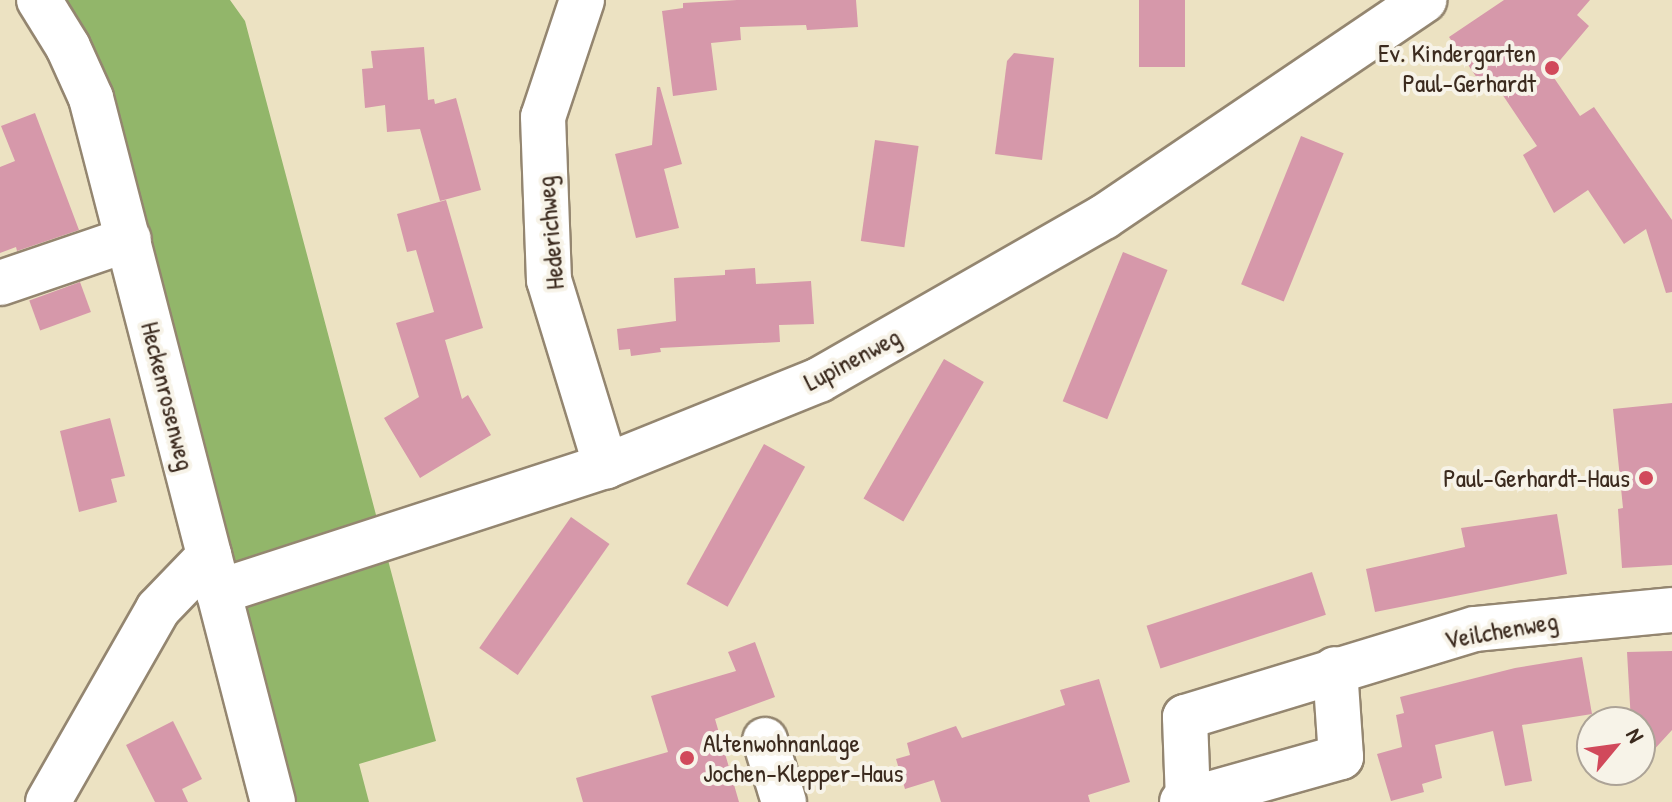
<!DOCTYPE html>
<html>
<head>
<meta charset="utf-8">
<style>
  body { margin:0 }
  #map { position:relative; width:1672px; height:802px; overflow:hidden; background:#ece2c2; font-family:"Patrick Hand",sans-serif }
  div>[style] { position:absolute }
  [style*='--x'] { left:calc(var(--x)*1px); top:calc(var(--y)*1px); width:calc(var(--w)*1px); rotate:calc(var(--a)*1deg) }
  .forest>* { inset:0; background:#92b66a }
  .building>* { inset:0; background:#d698aa; transform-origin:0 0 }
  .roads { filter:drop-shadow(2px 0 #948670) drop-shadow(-2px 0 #948670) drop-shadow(0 2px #948670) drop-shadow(0 -2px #948670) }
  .minor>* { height:44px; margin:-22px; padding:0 22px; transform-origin:22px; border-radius:22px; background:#fff }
  .dots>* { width:22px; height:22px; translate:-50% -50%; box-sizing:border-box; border:4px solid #f7f3e8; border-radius:50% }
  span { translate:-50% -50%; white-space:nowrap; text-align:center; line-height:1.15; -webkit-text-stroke:8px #f7f3e8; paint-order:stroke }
  .poi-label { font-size:26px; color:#3b2a1e }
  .right { translate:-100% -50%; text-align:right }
  .left { translate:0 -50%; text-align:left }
  .street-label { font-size:26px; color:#3b2a1e }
  .north { position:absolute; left:1576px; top:706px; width:80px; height:80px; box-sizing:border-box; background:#f7f3e8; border:2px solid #aca397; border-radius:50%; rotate:61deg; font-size:22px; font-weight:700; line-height:32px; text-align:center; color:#3b2a1e }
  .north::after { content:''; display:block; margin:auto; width:28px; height:36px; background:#d1495b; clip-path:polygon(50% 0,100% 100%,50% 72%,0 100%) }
</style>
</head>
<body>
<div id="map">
  <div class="forest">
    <i style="clip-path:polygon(40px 0,230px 0,245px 21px,436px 741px,359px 764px,369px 802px,287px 802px)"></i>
  </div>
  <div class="building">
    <i style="clip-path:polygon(737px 0,856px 0,858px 27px,807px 30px,806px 25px,740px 27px,741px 40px,711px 43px,717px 90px,673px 96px,662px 11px,683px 8px,683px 3px)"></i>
    <i style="left:1139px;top:0;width:46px;height:67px"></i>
    <i style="clip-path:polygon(1504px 0,1590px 0,1577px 15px,1589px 26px,1550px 72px,1580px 116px,1594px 107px,1672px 220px,1672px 292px,1666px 293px,1646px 229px,1624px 244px,1588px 190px,1554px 213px,1523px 155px,1537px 146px,1498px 88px,1488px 94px,1449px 37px)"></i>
    <i style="clip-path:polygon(424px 47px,428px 100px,434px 99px,435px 104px,456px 98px,481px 190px,440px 201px,420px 129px,387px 132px,385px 105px,365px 108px,362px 69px,373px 68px,371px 51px)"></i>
    <i style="clip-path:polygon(1014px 53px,1054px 58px,1042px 160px,995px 154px,1007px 61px)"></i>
    <i style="clip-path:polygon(657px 87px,660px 87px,682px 164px,664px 169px,679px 228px,636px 238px,615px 154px,652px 145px)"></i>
    <i style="clip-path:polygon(35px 113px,79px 230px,17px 251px,16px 247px,0 253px,0 167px,15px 161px,1px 126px)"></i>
    <i style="left:1301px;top:136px;width:46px;height:160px;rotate:22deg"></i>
    <i style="left:875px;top:140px;width:44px;height:102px;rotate:8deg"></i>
    <i style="clip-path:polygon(446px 200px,483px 328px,445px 340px,462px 399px,468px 395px,491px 435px,420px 478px,384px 418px,419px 397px,396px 323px,434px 312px,416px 250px,407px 252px,397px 214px)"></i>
    <i style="left:1123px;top:252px;width:48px;height:161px;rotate:22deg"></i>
    <i style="clip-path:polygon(755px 268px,756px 284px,811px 281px,814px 324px,779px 325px,780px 342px,660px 348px,661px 352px,631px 356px,630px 349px,619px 350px,617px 329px,676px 321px,674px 278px,725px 275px,725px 270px)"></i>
    <i style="left:80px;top:282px;width:32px;height:54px;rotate:70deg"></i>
    <i style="left:944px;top:359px;width:46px;height:161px;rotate:30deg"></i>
    <i style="clip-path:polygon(1672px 403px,1672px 565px,1622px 568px,1618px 509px,1623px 508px,1613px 409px)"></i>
    <i style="clip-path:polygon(110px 418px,125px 476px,111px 479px,117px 502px,79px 512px,60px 431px)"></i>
    <i style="left:764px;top:444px;width:47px;height:160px;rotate:29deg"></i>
    <i style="clip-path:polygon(1557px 514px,1567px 574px,1375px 612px,1366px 569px,1465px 547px,1461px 528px)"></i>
    <i style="left:571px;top:517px;width:47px;height:160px;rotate:35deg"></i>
    <i style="left:1312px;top:572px;width:45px;height:174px;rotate:72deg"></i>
    <i style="clip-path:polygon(755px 642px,775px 697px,715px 719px,739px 802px,583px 802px,576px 778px,668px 752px,651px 696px,736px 671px,728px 652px)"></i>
    <i style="clip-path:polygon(1672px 651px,1672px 730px,1640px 765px,1640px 722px,1631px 722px,1627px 652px)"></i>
    <i style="clip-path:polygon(1582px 657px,1592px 714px,1522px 725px,1532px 781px,1505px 786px,1493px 731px,1435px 745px,1442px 778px,1422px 784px,1424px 792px,1391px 801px,1377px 754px,1402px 747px,1396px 715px,1404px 713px,1400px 697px,1515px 668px)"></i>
    <i style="clip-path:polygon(1099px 679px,1130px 782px,1088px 795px,1090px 802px,941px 802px,934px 780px,905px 789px,896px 759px,910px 755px,907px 743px,956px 726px,962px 738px,1065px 705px,1060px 690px)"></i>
    <i style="clip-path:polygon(173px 721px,202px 779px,182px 789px,188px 802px,155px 802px,126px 745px)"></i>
  </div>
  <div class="roads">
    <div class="minor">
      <i style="--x:39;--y:0;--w:55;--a:58.3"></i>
      <i style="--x:68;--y:47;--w:56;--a:65.7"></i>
      <i style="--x:91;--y:98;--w:727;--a:75.51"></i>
      <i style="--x:582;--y:0;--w:123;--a:108.4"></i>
      <i style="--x:543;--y:117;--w:163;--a:87.9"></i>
      <i style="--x:549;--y:280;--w:195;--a:73"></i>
      <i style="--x:0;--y:283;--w:136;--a:-18.8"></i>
      <i style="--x:218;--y:592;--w:408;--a:-18"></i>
      <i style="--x:606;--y:466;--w:230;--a:-22"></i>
      <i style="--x:819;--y:380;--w:328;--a:-29.8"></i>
      <i style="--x:1104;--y:217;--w:387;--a:-34.1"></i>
      <i style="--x:765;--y:740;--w:65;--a:73"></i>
      <i style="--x:1188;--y:800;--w:159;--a:-15.7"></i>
      <i style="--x:1341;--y:757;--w:88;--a:-93.9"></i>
      <i style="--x:48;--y:802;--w:222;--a:-60.3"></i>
      <i style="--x:158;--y:609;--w:74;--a:-46.1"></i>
      <i style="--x:1182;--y:802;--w:6;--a:-18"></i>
      <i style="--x:1188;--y:800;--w:83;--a:-92.1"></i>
      <i style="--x:1185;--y:717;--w:303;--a:-16.9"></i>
      <i style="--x:1475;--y:629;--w:198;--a:-5.5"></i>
    </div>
  </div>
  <div class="dots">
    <i style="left:1552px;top:68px;background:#d1495b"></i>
    <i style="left:1646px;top:478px;background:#d1495b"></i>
    <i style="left:687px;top:758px;background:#d1495b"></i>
  </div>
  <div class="poi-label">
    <span class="right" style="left:1536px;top:68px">Ev. Kindergarten<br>Paul-Gerhardt</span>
    <span class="right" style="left:1630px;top:478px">Paul-Gerhardt-Haus</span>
    <span class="left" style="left:703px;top:758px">Altenwohnanlage<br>Jochen-Klepper-Haus</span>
  </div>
  <div class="street-label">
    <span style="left:550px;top:233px;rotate:-95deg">Hederichweg</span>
    <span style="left:852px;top:359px;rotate:-28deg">Lupinenweg</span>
    <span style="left:168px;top:396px;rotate:76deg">Heckenrosenweg</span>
    <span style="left:1501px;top:630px;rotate:-10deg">Veilchenweg</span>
  </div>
  <div class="north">N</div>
</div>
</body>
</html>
